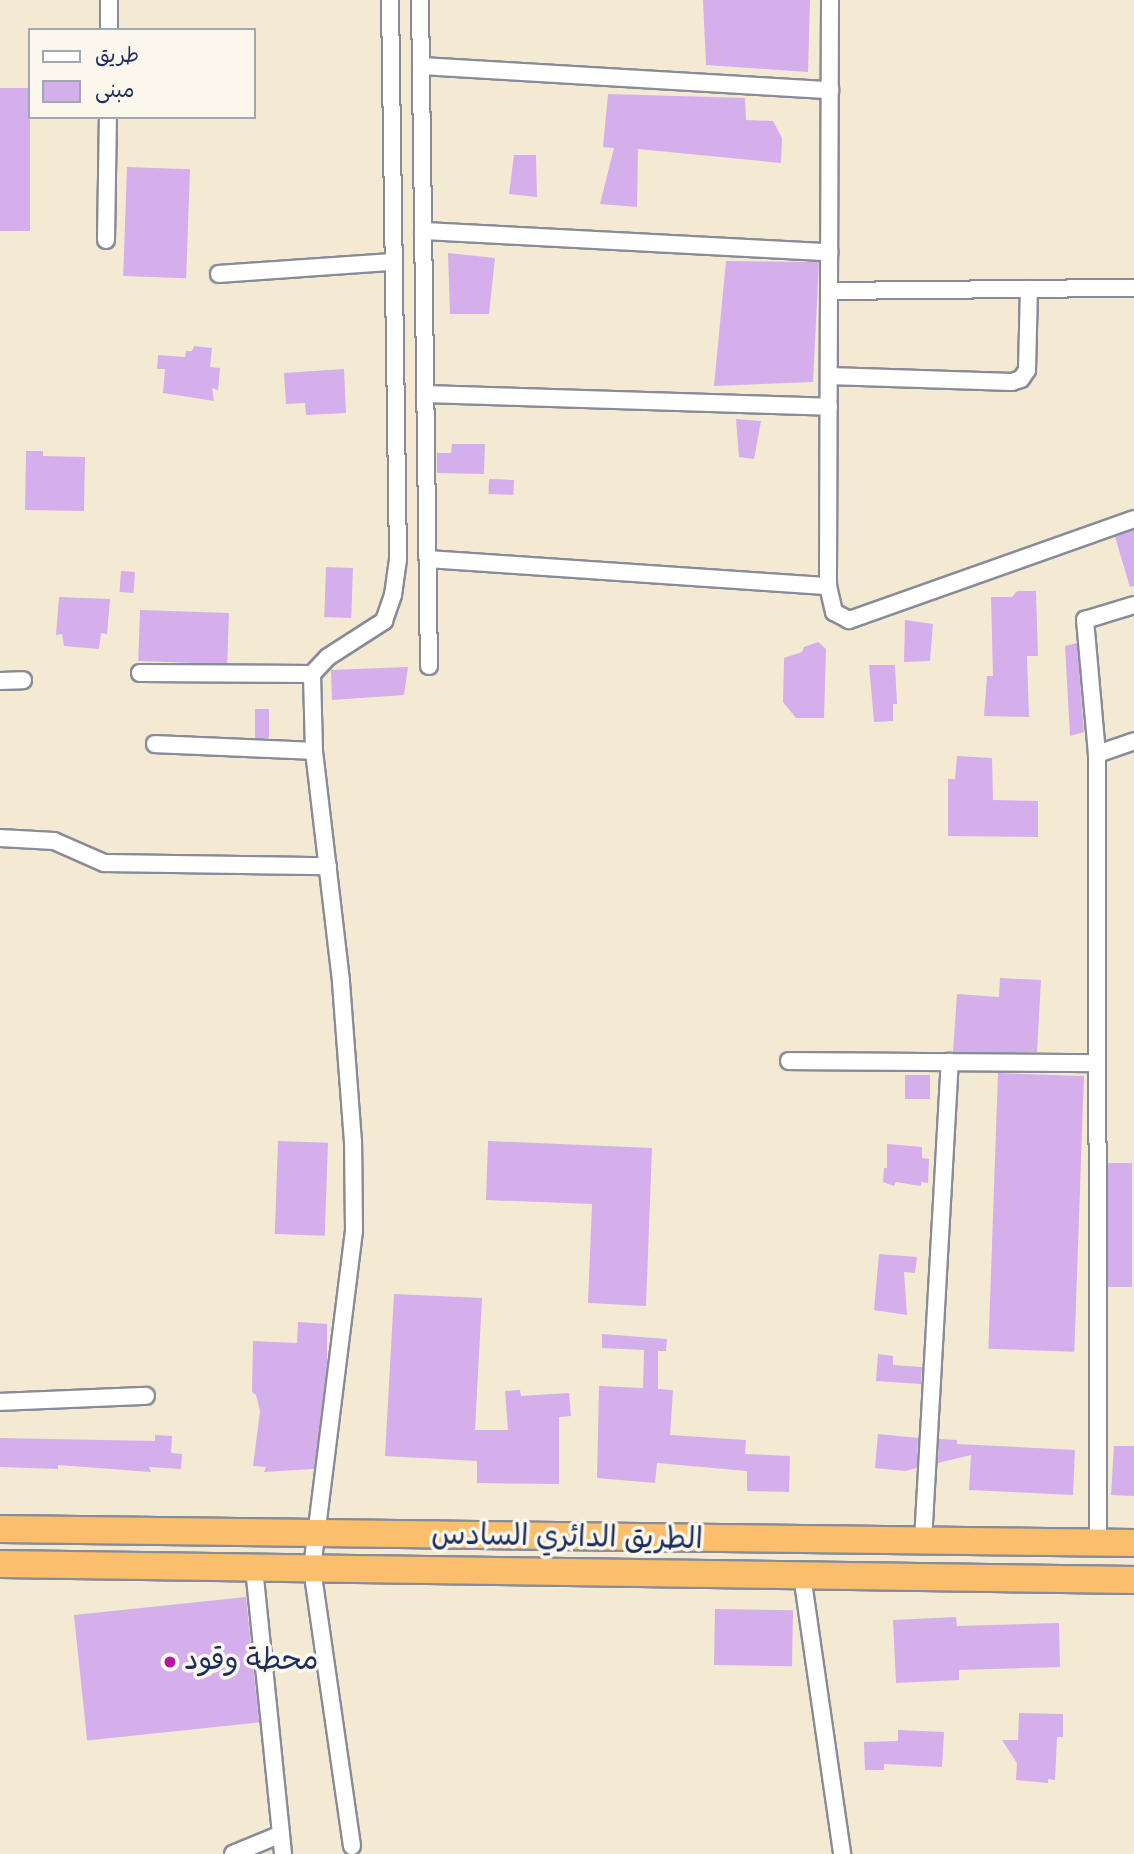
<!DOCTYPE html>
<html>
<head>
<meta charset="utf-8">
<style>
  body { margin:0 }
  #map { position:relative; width:1134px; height:1854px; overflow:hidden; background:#f4ead4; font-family:"Indie Flower","Playpen Sans Arabic",sans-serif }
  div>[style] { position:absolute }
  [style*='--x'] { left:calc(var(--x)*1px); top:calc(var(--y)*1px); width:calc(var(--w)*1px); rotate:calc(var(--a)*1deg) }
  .building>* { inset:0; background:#d5aeec; transform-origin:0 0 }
  .roads { filter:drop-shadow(2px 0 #888c99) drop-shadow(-2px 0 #888c99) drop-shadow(0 2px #888c99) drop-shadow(0 -2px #888c99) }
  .minor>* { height:16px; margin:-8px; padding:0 8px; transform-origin:8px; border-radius:8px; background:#fff }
  .trunk>* { height:26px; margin:-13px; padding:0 13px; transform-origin:13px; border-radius:13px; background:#fabe6d }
  .dots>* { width:19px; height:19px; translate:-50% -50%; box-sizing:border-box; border:4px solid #fbf7ec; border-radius:50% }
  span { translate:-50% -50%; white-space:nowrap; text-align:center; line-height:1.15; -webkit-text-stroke:7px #fbf7ec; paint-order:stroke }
  .street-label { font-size:30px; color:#1b2f5e }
  .poi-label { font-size:30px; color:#1b2f5e }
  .left { translate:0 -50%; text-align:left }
  .legend { position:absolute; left:28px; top:28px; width:228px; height:91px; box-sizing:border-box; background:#fbf7ec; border:2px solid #a1a7b3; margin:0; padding:9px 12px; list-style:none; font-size:21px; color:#1b2f5e }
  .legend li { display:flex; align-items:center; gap:14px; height:35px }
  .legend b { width:35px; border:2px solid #a1a7b3 }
</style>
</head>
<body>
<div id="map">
  <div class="building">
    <i style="clip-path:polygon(703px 0,810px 0,808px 72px,706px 65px)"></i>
    <i style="left:0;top:88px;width:30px;height:143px"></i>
    <i style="clip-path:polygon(608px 94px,745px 98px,746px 120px,773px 121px,782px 138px,781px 163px,638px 149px,637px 207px,600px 204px,614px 148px,603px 147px)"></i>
    <i style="clip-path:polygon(514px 155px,536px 155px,537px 197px,509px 194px)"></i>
    <i style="left:127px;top:167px;width:63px;height:109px;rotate:2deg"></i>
    <i style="clip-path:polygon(448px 253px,495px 258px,489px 314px,450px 314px)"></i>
    <i style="clip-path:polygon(726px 261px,819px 262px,813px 382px,714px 386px)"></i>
    <i style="clip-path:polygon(194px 346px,212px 348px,210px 367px,220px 368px,218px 390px,212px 388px,214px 401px,163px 393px,165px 369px,157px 369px,158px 355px,185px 357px,186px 351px,192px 351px)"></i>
    <i style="clip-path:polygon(344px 369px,346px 413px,306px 415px,305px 403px,286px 404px,284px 373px)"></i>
    <i style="clip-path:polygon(736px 419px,761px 421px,754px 459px,739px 457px)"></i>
    <i style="clip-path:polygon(452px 444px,485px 444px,484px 474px,437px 473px,437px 453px,451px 453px)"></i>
    <i style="clip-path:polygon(26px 451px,43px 451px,43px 456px,85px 457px,84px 511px,25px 510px)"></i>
    <i style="left:489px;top:479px;width:25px;height:15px;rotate:2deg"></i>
    <i style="clip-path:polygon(1134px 530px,1134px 586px,1130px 587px,1115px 537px)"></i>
    <i style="left:326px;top:567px;width:27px;height:50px;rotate:2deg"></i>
    <i style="left:121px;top:571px;width:14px;height:21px;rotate:4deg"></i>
    <i style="clip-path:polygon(1017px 591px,1036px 591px,1038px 656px,1027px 656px,1029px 717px,984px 716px,987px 676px,993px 676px,991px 597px,1012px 597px)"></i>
    <i style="clip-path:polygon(59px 597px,110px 599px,107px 634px,101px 633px,99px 649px,64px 646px,62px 634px,56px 635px)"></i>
    <i style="left:140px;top:610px;width:89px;height:51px;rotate:2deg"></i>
    <i style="clip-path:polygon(905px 620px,933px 624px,930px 661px,904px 662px)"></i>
    <i style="clip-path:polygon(818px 642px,826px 649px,824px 718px,796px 718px,783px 702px,784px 658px,802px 652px,804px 647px)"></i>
    <i style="clip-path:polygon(1077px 643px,1084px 732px,1070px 736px,1065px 646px)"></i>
    <i style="clip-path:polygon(869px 665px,895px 665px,897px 704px,893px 704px,893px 721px,874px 722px)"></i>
    <i style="clip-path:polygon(408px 667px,404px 695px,332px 700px,331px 670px)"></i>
    <i style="left:255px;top:709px;width:14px;height:29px"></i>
    <i style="clip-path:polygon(957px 756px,992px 758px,993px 800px,1038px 801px,1038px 837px,948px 836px,948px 779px,955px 779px)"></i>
    <i style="clip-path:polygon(1000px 978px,1041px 980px,1037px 1052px,953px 1052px,957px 994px,999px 997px)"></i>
    <i style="left:998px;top:1073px;width:86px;height:276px;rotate:2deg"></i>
    <i style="left:905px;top:1075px;width:25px;height:24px"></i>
    <i style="left:278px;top:1141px;width:50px;height:93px;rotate:2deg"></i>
    <i style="clip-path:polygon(488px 1141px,652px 1148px,646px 1306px,588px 1303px,592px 1204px,486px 1200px)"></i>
    <i style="clip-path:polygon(887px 1144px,922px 1147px,922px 1158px,929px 1159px,928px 1183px,921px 1182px,921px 1186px,896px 1182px,894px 1186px,883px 1182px,884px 1168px,887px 1168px)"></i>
    <i style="left:1108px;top:1163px;width:24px;height:124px"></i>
    <i style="clip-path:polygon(879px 1254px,917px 1257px,915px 1273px,904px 1272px,907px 1315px,874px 1310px)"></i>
    <i style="clip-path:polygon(394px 1294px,482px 1298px,475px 1430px,508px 1430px,505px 1391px,520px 1390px,521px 1396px,569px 1393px,571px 1416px,559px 1417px,559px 1484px,477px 1483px,477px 1461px,385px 1456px)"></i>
    <i style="clip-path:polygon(298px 1322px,327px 1324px,327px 1364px,314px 1469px,264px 1472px,266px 1467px,253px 1466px,260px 1411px,256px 1395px,252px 1392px,253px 1341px,297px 1343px)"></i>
    <i style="clip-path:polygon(602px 1334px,667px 1339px,666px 1351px,658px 1351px,658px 1389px,673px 1390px,670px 1435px,746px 1440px,745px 1454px,790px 1456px,789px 1492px,747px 1491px,747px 1471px,657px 1463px,655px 1483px,597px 1478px,599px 1386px,643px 1388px,644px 1350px,602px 1348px)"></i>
    <i style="clip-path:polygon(878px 1354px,893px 1356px,893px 1365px,922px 1367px,921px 1384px,876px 1381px)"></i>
    <i style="clip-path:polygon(878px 1434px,918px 1438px,917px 1468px,905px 1471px,875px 1468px)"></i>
    <i style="clip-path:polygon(155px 1435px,172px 1436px,171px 1453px,182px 1454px,181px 1469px,149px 1467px,151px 1472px,58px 1465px,58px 1469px,0 1467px,0 1438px,155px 1441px)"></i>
    <i style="clip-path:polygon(939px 1439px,957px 1440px,957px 1444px,1075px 1450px,1073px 1495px,969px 1490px,971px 1455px,938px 1463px)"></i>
    <i style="clip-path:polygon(1114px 1446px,1134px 1446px,1134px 1496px,1111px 1495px)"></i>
    <i style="left:246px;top:1597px;width:126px;height:173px;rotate:84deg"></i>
    <i style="left:715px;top:1609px;width:78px;height:56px;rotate:1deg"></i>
    <i style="clip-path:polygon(956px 1617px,957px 1626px,1059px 1623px,1060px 1667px,959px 1670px,959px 1680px,896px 1683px,893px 1620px)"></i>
    <i style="clip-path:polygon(1019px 1713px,1063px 1714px,1063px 1737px,1057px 1737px,1055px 1780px,1048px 1779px,1048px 1783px,1016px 1780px,1017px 1763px,1002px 1740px,1018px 1740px)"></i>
    <i style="clip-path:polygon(898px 1730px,944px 1732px,942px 1767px,884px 1764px,884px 1770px,865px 1770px,864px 1742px,898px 1741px)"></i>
  </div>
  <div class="roads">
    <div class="minor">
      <i style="--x:420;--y:0;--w:666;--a:89.23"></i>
      <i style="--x:830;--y:0;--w:586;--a:90.2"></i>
      <i style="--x:828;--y:586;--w:27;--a:77"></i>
      <i style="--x:834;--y:612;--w:17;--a:28"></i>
      <i style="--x:849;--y:620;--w:302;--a:-19.5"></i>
      <i style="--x:109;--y:30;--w:30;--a:-90"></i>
      <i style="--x:421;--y:66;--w:410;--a:3.4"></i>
      <i style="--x:423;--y:231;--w:407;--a:3"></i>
      <i style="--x:106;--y:240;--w:123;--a:-89.1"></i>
      <i style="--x:219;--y:274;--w:173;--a:-4"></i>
      <i style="--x:829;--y:291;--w:305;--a:-0.6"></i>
      <i style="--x:829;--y:376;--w:183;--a:1.9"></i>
      <i style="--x:1012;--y:382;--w:9;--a:-18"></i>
      <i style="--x:1021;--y:379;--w:11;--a:-56"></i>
      <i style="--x:1027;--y:370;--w:81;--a:-88.6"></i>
      <i style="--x:425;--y:394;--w:404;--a:1.8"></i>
      <i style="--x:428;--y:559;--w:401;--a:3.9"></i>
      <i style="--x:140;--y:673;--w:172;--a:0.3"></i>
      <i style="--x:0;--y:681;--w:23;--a:-2"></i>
      <i style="--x:155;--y:744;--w:159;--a:2.5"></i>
      <i style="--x:1097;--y:754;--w:135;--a:-95.1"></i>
      <i style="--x:1085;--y:620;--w:51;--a:-17"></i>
      <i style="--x:0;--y:838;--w:54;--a:3.2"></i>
      <i style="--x:54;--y:841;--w:55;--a:23.7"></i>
      <i style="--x:104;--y:863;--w:224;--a:0.8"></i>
      <i style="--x:789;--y:1061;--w:308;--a:0.4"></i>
      <i style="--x:0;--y:1402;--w:146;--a:-2.4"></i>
      <i style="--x:923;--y:1541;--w:480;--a:-86.8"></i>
      <i style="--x:1098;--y:1543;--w:789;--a:-90.07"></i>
      <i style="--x:1097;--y:754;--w:39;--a:-19"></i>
      <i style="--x:254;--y:1568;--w:287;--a:84.2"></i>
      <i style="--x:802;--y:1575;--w:282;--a:81.8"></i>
      <i style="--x:352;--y:1846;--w:281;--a:-98.2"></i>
      <i style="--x:312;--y:1568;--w:340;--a:-82.9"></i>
      <i style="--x:354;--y:1231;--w:89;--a:-90.6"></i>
      <i style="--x:353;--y:1142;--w:161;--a:-94.3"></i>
      <i style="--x:341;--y:981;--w:232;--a:-96.7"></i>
      <i style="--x:314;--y:751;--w:77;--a:-91.5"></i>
      <i style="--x:312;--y:674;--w:23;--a:-47"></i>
      <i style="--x:328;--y:657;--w:67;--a:-32.7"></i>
      <i style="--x:384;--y:621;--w:28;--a:-71"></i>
      <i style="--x:393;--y:595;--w:36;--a:-82"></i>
      <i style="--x:398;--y:559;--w:559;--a:-90.82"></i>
      <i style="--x:233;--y:1854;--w:52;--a:-22.6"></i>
    </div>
    <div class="trunk">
      <i style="--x:0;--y:1529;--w:1134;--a:0.71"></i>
      <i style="--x:0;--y:1564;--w:1134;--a:0.81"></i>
    </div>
  </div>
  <div class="dots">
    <i style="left:170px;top:1662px;background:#b5179e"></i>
  </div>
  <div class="street-label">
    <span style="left:567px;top:1539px;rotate:1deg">الطريق الدائري السادس</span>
  </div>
  <div class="poi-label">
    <span class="left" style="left:184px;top:1662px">محطة وقود</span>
  </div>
  <ul class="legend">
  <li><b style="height:9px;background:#fff"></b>طريق</li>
  <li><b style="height:19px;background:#d5aeec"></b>مبنى</li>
  </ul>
</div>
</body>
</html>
